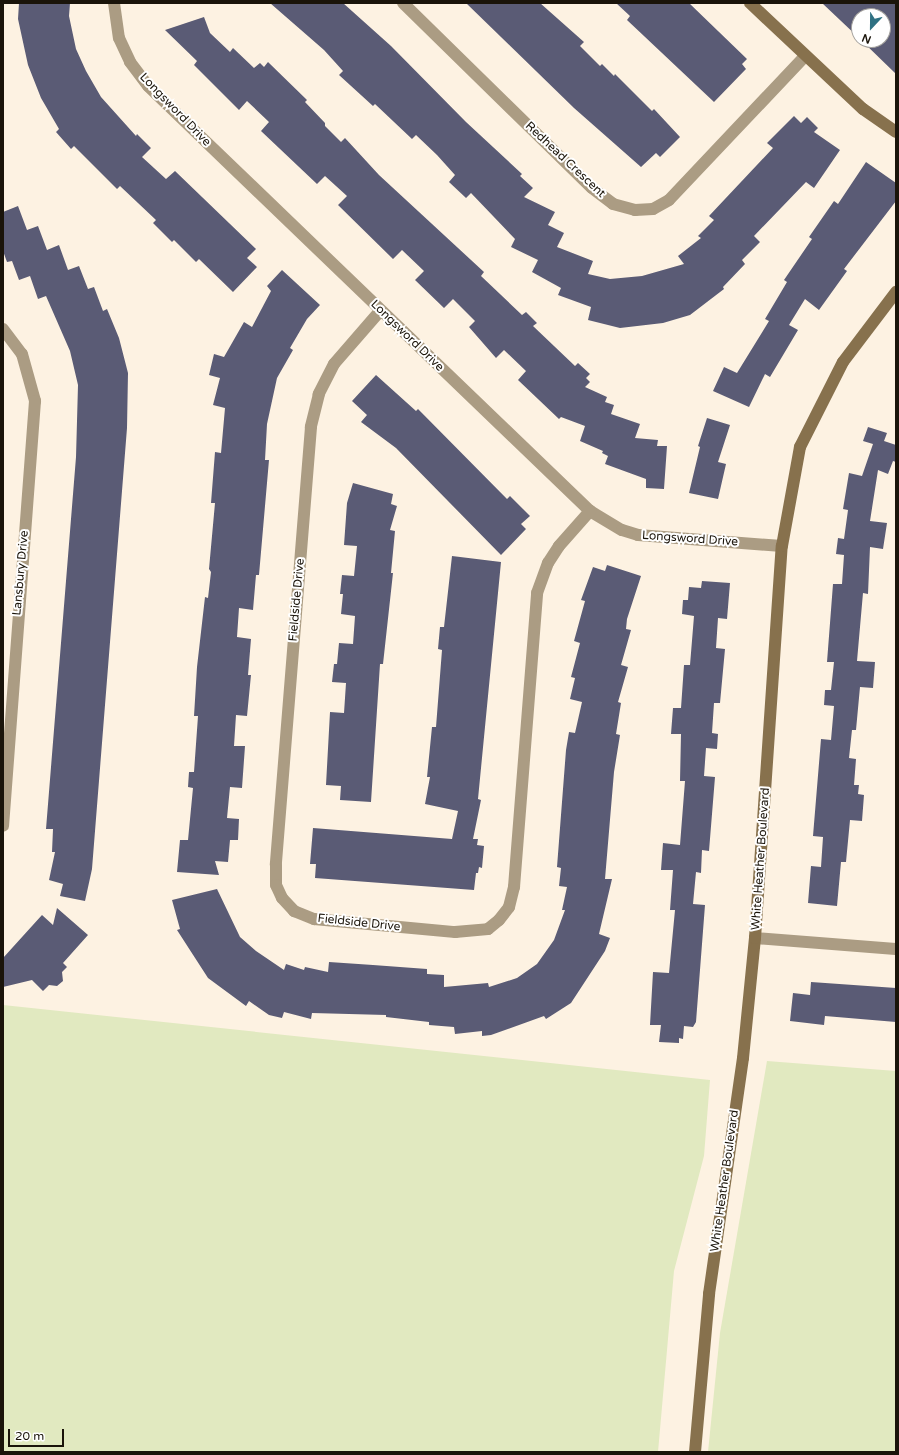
<!DOCTYPE html>
<html>
<head>
<meta charset="utf-8">
<style>
  body { margin:0 }
  #map { position:relative; width:899px; height:1455px; overflow:hidden; background:#fdf2e2; font-family:"Varela Round",sans-serif }
  div>[style] { position:absolute }
  [style*='--x'] { left:calc(var(--x)*1px); top:calc(var(--y)*1px); width:calc(var(--w)*1px); rotate:calc(var(--a)*1deg) }
  .green>* { inset:0; background:#e1e9c0 }
  .building>* { inset:0; background:#5a5b75 }
  .street>* { height:12px; margin:-6px; padding:0 6px; transform-origin:6px; border-radius:6px; background:#ab9c83 }
  .secondary>* { height:12px; margin:-6px; padding:0 6px; transform-origin:6px; border-radius:6px; background:#87714d }
  span { translate:-50% -50%; white-space:nowrap; text-align:center; line-height:1.15; -webkit-text-stroke:4px #fff; paint-order:stroke }
  .street-label { font-size:12px; color:#1a140a }
  .frame { position:absolute; inset:0; border:4px solid #1a140a; pointer-events:none }
  .north { position:absolute; left:851px; top:8px; width:40px; height:40px; box-sizing:border-box; background:#fff; border:1px solid #a3a19d; border-radius:50%; rotate:202deg; font-size:11px; font-weight:700; line-height:16px; text-align:center; color:#1a140a }
  .north::after { content:''; display:block; margin:auto; width:14px; height:18px; background:#2f7183; clip-path:polygon(50% 0,100% 100%,50% 72%,0 100%) }
  .scale { position:absolute; left:8px; top:1429px; width:56px; height:18px; box-sizing:border-box; border:2px solid #1a140a; border-top:0; padding-left:5px; font-size:12px; line-height:14px; white-space:nowrap; color:#1a140a; -webkit-text-stroke:3px #fff; paint-order:stroke }
</style>
</head>
<body>
<div id="map">
  <div class="green">
    <i style="clip-path:polygon(3px 1005px,710px 1080px,704px 1156px,674px 1271px,658px 1452px,3px 1452px)"></i>
    <i style="clip-path:polygon(767px 1061px,896px 1071px,896px 1452px,708px 1452px,720px 1333px)"></i>
  </div>
  <div class="building">
    <i style="clip-path:polygon(19px 3px,70px 3px,69px 16px,76px 49px,86px 71px,101px 97px,136px 136px,137px 134px,151px 148px,142px 157px,166px 179px,175px 171px,256px 249px,247px 258px,257px 267px,233px 292px,199px 259px,196px 262px,174px 240px,172px 242px,153px 223px,156px 220px,120px 186px,117px 189px,74px 146px,71px 149px,56px 132px,59px 129px,41px 98px,28px 65px,18px 19px)"></i>
    <i style="clip-path:polygon(270px 3px,343px 3px,391px 46px,466px 122px,522px 174px,520px 176px,533px 188px,524px 197px,555px 212px,548px 225px,564px 233px,557px 247px,593px 261px,588px 274px,610px 279px,642px 276px,684px 264px,678px 256px,701px 238px,698px 236px,714px 220px,709px 216px,773px 148px,767px 143px,794px 116px,801px 123px,807px 117px,818px 128px,814px 132px,840px 150px,814px 188px,806px 182px,754px 236px,760px 242px,742px 260px,745px 264px,723px 287px,724px 289px,690px 315px,663px 323px,620px 328px,588px 320px,591px 307px,558px 295px,561px 288px,532px 272px,538px 260px,511px 247px,515px 239px,471px 193px,466px 198px,449px 182px,455px 175px,437px 155px,416px 135px,412px 139px,375px 104px,373px 106px,339px 75px,343px 71px,324px 50px)"></i>
    <i style="clip-path:polygon(466px 3px,540px 3px,584px 42px,580px 46px,600px 66px,602px 64px,614px 76px,615px 74px,652px 111px,654px 109px,680px 137px,660px 157px,656px 153px,641px 167px,574px 108px)"></i>
    <i style="clip-path:polygon(616px 3px,689px 3px,747px 59px,742px 64px,746px 69px,714px 102px,627px 20px,630px 16px)"></i>
    <i style="clip-path:polygon(822px 3px,896px 3px,896px 74px,861px 40px,883px 40px,883px 16px,859px 16px,859px 38px)"></i>
    <i style="clip-path:polygon(204px 17px,210px 33px,230px 52px,233px 48px,254px 68px,260px 63px,264px 67px,268px 62px,307px 100px,305px 102px,325px 123px,325px 126px,341px 142px,345px 138px,379px 175px,484px 272px,481px 276px,522px 315px,526px 312px,537px 323px,533px 326px,575px 366px,578px 363px,590px 374px,586px 378px,590px 382px,585px 387px,607px 397px,605px 402px,614px 405px,611px 414px,640px 424px,635px 438px,658px 440px,657px 446px,667px 446px,664px 489px,646px 488px,646px 479px,605px 464px,608px 456px,602px 453px,603px 451px,580px 441px,585px 426px,561px 417px,559px 419px,518px 380px,526px 371px,504px 350px,496px 358px,469px 327px,475px 321px,453px 299px,444px 308px,415px 280px,424px 271px,402px 250px,393px 259px,338px 205px,347px 196px,325px 176px,317px 184px,261px 131px,269px 122px,247px 101px,239px 110px,194px 65px,197px 61px,165px 30px)"></i>
    <i style="clip-path:polygon(866px 162px,896px 183px,896px 201px,844px 269px,847px 271px,819px 310px,805px 299px,789px 325px,798px 330px,770px 377px,765px 374px,749px 407px,713px 391px,724px 367px,737px 373px,769px 321px,765px 319px,787px 282px,784px 280px,812px 239px,809px 237px,834px 201px,838px 204px)"></i>
    <i style="clip-path:polygon(18px 206px,27px 230px,38px 226px,47px 250px,59px 245px,68px 270px,79px 266px,88px 289px,94px 287px,103px 311px,107px 309px,119px 338px,128px 373px,127px 428px,92px 869px,85px 901px,60px 896px,63px 884px,49px 880px,55px 852px,52px 852px,53px 829px,46px 829px,76px 457px,78px 385px,70px 351px,46px 296px,38px 299px,30px 276px,19px 280px,12px 261px,7px 262px,3px 251px,3px 212px)"></i>
    <i style="clip-path:polygon(282px 270px,320px 305px,307px 319px,290px 348px,293px 350px,277px 378px,267px 424px,265px 460px,269px 460px,259px 575px,256px 575px,253px 610px,239px 608px,237px 637px,251px 639px,248px 675px,251px 675px,247px 716px,236px 715px,234px 746px,245px 746px,242px 788px,230px 787px,227px 818px,239px 819px,238px 840px,230px 840px,228px 862px,215px 861px,219px 875px,177px 872px,180px 840px,188px 840px,193px 788px,188px 787px,189px 772px,194px 772px,198px 716px,194px 716px,197px 667px,205px 597px,208px 598px,211px 572px,209px 569px,215px 503px,211px 503px,215px 452px,221px 453px,225px 408px,213px 405px,220px 378px,209px 375px,214px 354px,224px 357px,244px 322px,252px 327px,271px 291px,267px 286px)"></i>
    <i style="clip-path:polygon(376px 375px,416px 411px,418px 409px,507px 499px,510px 496px,530px 516px,521px 524px,526px 529px,501px 555px,396px 448px,361px 422px,367px 415px,352px 401px)"></i>
    <i style="clip-path:polygon(707px 418px,730px 425px,718px 462px,726px 464px,718px 499px,689px 493px,700px 447px,698px 446px)"></i>
    <i style="clip-path:polygon(868px 427px,887px 433px,884px 441px,896px 445px,896px 462px,893px 461px,888px 474px,878px 470px,870px 521px,887px 523px,883px 549px,870px 547px,868px 594px,863px 593px,857px 661px,875px 662px,873px 688px,860px 687px,856px 730px,852px 730px,849px 758px,856px 759px,854px 785px,859px 785px,858px 794px,864px 795px,862px 821px,850px 820px,846px 862px,841px 862px,837px 906px,808px 903px,811px 866px,821px 867px,823px 837px,813px 836px,821px 739px,831px 740px,834px 706px,824px 705px,825px 690px,831px 690px,834px 662px,827px 662px,833px 584px,842px 584px,844px 555px,836px 554px,838px 538px,844px 539px,848px 510px,843px 509px,849px 473px,862px 476px,873px 444px,863px 441px)"></i>
    <i style="clip-path:polygon(353px 483px,393px 494px,391px 504px,397px 506px,390px 530px,395px 531px,391px 573px,393px 573px,383px 664px,380px 664px,371px 802px,340px 800px,341px 786px,326px 785px,330px 712px,344px 713px,346px 683px,332px 682px,334px 664px,337px 664px,339px 643px,353px 644px,355px 616px,341px 614px,343px 594px,340px 594px,342px 575px,354px 576px,357px 546px,344px 545px,347px 503px)"></i>
    <i style="clip-path:polygon(452px 556px,501px 562px,478px 799px,481px 800px,473px 839px,478px 839px,477px 845px,484px 846px,482px 868px,479px 867px,478px 873px,476px 873px,474px 890px,315px 878px,316px 864px,310px 864px,313px 828px,452px 839px,458px 811px,425px 804px,430px 777px,427px 777px,432px 727px,436px 727px,442px 650px,438px 649px,440px 627px,444px 627px)"></i>
    <i style="clip-path:polygon(607px 565px,641px 576px,627px 619px,626px 629px,631px 630px,621px 665px,628px 667px,618px 702px,621px 703px,616px 734px,620px 735px,614px 772px,605px 879px,612px 879px,599px 934px,610px 938px,605px 951px,571px 1003px,546px 1019px,544px 1016px,491px 1035px,482px 1036px,482px 1031px,455px 1034px,454px 1027px,429px 1025px,429px 1022px,386px 1017px,386px 1015px,312px 1013px,311px 1019px,284px 1012px,282px 1018px,269px 1015px,249px 1001px,246px 1006px,208px 978px,177px 930px,180px 929px,172px 900px,217px 889px,240px 937px,256px 951px,284px 970px,286px 964px,304px 970px,305px 967px,328px 972px,329px 962px,373px 965px,427px 969px,427px 974px,444px 975px,444px 987px,488px 983px,489px 987px,517px 978px,537px 964px,554px 940px,565px 910px,562px 910px,567px 887px,559px 886px,561px 868px,557px 867px,566px 750px,569px 732px,575px 733px,582px 702px,570px 699px,575px 678px,571px 677px,580px 643px,574px 641px,585px 601px,581px 600px,593px 567px,605px 571px)"></i>
    <i style="clip-path:polygon(702px 581px,730px 583px,727px 619px,718px 618px,716px 648px,725px 649px,720px 703px,714px 703px,712px 733px,718px 734px,717px 749px,706px 748px,704px 776px,715px 777px,709px 851px,702px 850px,701px 873px,696px 872px,693px 904px,705px 905px,696px 1022px,693px 1027px,684px 1026px,683px 1039px,679px 1038px,679px 1043px,659px 1042px,661px 1025px,650px 1025px,653px 972px,669px 973px,675px 910px,670px 910px,673px 870px,661px 870px,663px 843px,680px 845px,685px 781px,680px 781px,681px 734px,671px 734px,673px 708px,681px 708px,684px 665px,690px 665px,694px 616px,682px 614px,683px 600px,688px 600px,689px 587px,701px 588px)"></i>
    <i style="clip-path:polygon(57px 908px,88px 935px,63px 963px,67px 967px,62px 972px,63px 981px,57px 986px,49px 985px,43px 991px,32px 980px,3px 987px,3px 958px,42px 915px,53px 925px)"></i>
    <i style="clip-path:polygon(811px 982px,896px 988px,896px 1022px,825px 1016px,824px 1025px,790px 1021px,793px 993px,810px 995px)"></i>
  </div>
  <div class="street">
    <i style="--x:114;--y:3;--w:35;--a:82"></i>
    <i style="--x:119;--y:38;--w:26;--a:65"></i>
    <i style="--x:130;--y:62;--w:30;--a:53"></i>
    <i style="--x:148;--y:86;--w:613;--a:43.88"></i>
    <i style="--x:590;--y:511;--w:37;--a:31"></i>
    <i style="--x:622;--y:530;--w:17;--a:17"></i>
    <i style="--x:638;--y:535;--w:144;--a:4.4"></i>
    <i style="--x:403;--y:3;--w:264;--a:44.4"></i>
    <i style="--x:592;--y:188;--w:26;--a:37"></i>
    <i style="--x:613;--y:204;--w:23;--a:15"></i>
    <i style="--x:635;--y:210;--w:18;--a:-3"></i>
    <i style="--x:653;--y:209;--w:18;--a:-29"></i>
    <i style="--x:669;--y:200;--w:198;--a:-46.6"></i>
    <i style="--x:380;--y:311;--w:70;--a:131"></i>
    <i style="--x:334;--y:364;--w:34;--a:117"></i>
    <i style="--x:319;--y:394;--w:34;--a:104"></i>
    <i style="--x:311;--y:427;--w:439;--a:94.6"></i>
    <i style="--x:276;--y:865;--w:20;--a:90"></i>
    <i style="--x:276;--y:885;--w:14;--a:65"></i>
    <i style="--x:282;--y:898;--w:18;--a:47"></i>
    <i style="--x:294;--y:911;--w:22;--a:22"></i>
    <i style="--x:314;--y:919;--w:142;--a:5.3"></i>
    <i style="--x:455;--y:932;--w:33;--a:-5"></i>
    <i style="--x:488;--y:929;--w:14;--a:-39"></i>
    <i style="--x:499;--y:920;--w:16;--a:-52"></i>
    <i style="--x:509;--y:907;--w:21;--a:-76"></i>
    <i style="--x:514;--y:887;--w:295;--a:-85.5"></i>
    <i style="--x:537;--y:593;--w:32;--a:-70"></i>
    <i style="--x:548;--y:563;--w:20;--a:-57"></i>
    <i style="--x:559;--y:546;--w:47;--a:-48.5"></i>
    <i style="--x:3;--y:329;--w:31;--a:53"></i>
    <i style="--x:22;--y:354;--w:49;--a:74.5"></i>
    <i style="--x:35;--y:401;--w:426;--a:94.3"></i>
    <i style="--x:755;--y:938;--w:141;--a:4.5"></i>
  </div>
  <div class="secondary">
    <i style="--x:750;--y:3;--w:155;--a:43.2"></i>
    <i style="--x:863;--y:109;--w:40;--a:34.9"></i>
    <i style="--x:695;--y:1452;--w:159;--a:-84.9"></i>
    <i style="--x:709;--y:1294;--w:238;--a:-81.8"></i>
    <i style="--x:743;--y:1058;--w:121;--a:-84.3"></i>
    <i style="--x:755;--y:938;--w:393;--a:-86.1"></i>
    <i style="--x:782;--y:546;--w:101;--a:-79.7"></i>
    <i style="--x:800;--y:447;--w:95;--a:-63.2"></i>
    <i style="--x:843;--y:362;--w:88;--a:-52.9"></i>
  </div>
  <div class="street-label">
    <span style="left:175px;top:110px;rotate:46deg">Longsword Drive</span>
    <span style="left:565px;top:160px;rotate:43deg">Redhead Crescent</span>
    <span style="left:407px;top:336px;rotate:44deg">Longsword Drive</span>
    <span style="left:690px;top:539px;rotate:4deg">Longsword Drive</span>
    <span style="left:21px;top:573px;rotate:-85deg">Lansbury Drive</span>
    <span style="left:297px;top:600px;rotate:-85deg">Fieldside Drive</span>
    <span style="left:761px;top:859px;rotate:-86deg">White Heather Boulevard</span>
    <span style="left:359px;top:923px;rotate:6deg">Fieldside Drive</span>
    <span style="left:725px;top:1181px;rotate:-82deg">White Heather Boulevard</span>
  </div>
  <div class="frame"></div>
  <div class="north">N</div>
  <div class="scale">20 m</div>
</div>
</body>
</html>
